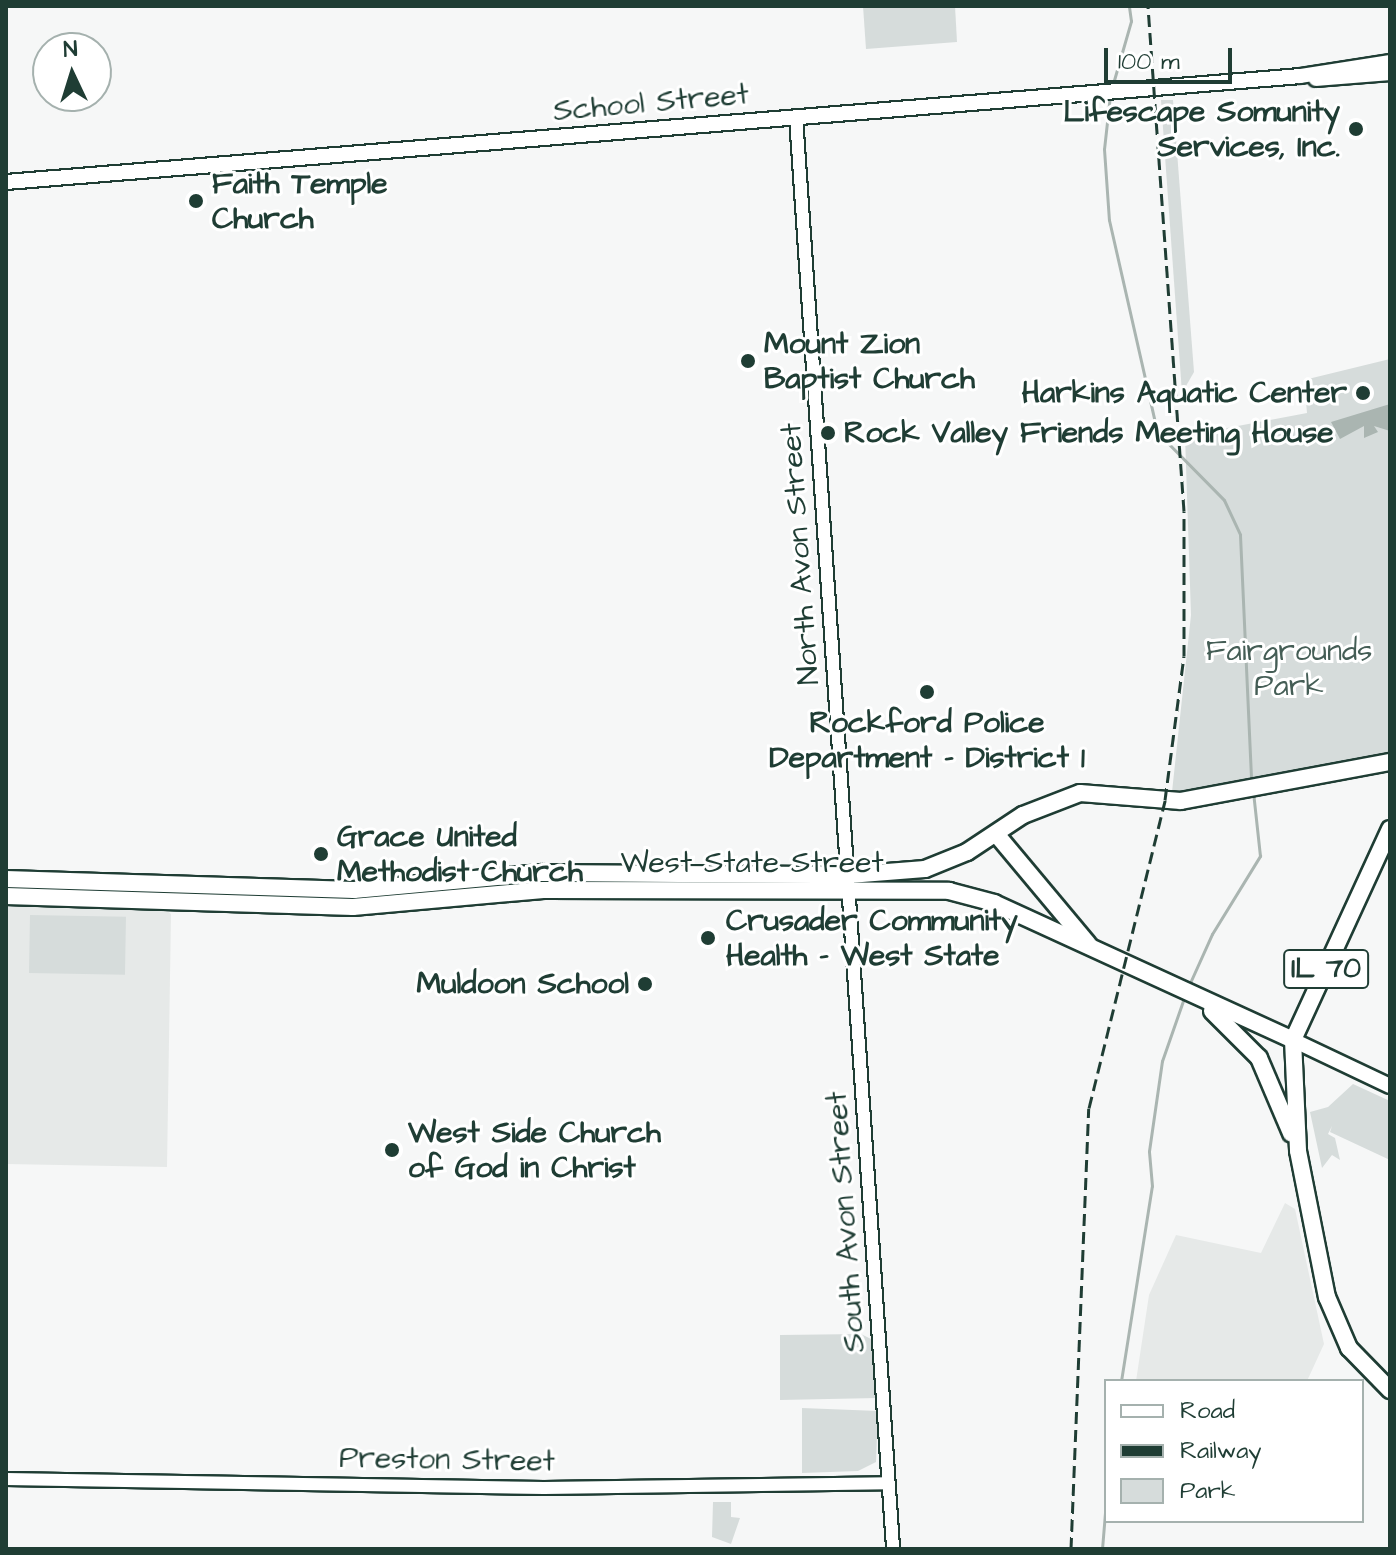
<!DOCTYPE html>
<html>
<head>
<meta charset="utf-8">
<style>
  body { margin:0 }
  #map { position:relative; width:1396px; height:1555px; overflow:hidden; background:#f6f7f7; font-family:"Architects Daughter",sans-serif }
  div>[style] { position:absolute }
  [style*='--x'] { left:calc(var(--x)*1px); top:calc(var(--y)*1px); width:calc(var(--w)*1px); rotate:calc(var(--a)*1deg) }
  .built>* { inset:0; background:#e6e9e8 }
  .green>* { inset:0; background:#d6dcdb; transform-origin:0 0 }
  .water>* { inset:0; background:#aab5b1 }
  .stream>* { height:3px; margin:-1.5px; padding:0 1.5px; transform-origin:1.5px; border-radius:1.5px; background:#aab5b1 }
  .roads { filter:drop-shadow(2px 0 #1f3d34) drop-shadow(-2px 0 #1f3d34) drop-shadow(0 2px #1f3d34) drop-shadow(0 -2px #1f3d34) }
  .tertiary>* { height:12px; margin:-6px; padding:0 6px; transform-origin:6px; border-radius:6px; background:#fff }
  .secondary>* { height:14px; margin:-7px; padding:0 7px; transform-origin:7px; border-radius:7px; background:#fff }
  .primary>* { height:16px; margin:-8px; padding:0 8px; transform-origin:8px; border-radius:8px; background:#fff }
  .rail>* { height:3px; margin-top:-1.5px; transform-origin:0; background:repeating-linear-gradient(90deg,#1f3d34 0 12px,transparent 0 18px) }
  .dots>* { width:22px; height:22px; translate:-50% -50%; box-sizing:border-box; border:4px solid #fff; border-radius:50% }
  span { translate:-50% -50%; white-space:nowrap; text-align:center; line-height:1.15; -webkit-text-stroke:6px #fff; paint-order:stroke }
  .shield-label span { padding:2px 6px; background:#fff; border:2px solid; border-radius:6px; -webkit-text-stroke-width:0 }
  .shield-label { font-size:28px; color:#1f3d34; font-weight:700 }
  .street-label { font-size:30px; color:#1f3d34 }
  .poi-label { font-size:30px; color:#1f3d34; font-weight:700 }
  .right { translate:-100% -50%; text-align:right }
  .left { translate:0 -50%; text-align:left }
  .park-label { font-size:30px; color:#445d55 }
  .frame { position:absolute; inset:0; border:8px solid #1f3d34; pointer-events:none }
  .legend { position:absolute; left:1104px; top:1379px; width:260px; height:144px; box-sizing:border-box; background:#fff; border:2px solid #a5b1ae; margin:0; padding:10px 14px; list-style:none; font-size:24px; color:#1f3d34 }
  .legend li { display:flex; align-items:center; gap:16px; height:40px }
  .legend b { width:40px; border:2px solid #a5b1ae }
  .north { position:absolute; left:32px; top:32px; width:80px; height:80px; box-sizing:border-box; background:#fff; border:2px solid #a5b1ae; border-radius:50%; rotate:356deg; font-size:22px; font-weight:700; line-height:32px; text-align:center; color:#1f3d34 }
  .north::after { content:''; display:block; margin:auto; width:28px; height:36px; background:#1f3d34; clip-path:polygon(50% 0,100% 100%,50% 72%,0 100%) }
  .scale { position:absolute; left:1104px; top:48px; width:128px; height:36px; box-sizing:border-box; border:4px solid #1f3d34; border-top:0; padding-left:10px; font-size:24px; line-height:28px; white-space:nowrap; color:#1f3d34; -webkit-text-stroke:6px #fff; paint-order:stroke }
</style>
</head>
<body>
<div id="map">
  <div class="built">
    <i style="clip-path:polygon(6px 902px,165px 909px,171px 914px,167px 1167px,6px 1164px)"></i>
    <i style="clip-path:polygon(1285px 1203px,1295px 1209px,1324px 1344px,1307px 1381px,1136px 1381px,1149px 1295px,1176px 1235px,1261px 1253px)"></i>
  </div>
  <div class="green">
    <i style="clip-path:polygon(863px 6px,955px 6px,957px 42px,866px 49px)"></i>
    <i style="clip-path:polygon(1161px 100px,1173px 100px,1194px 372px,1182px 393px)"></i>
    <i style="clip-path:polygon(1390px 359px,1390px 752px,1172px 792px,1191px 615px,1185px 436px,1307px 413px,1304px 380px)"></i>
    <i style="left:30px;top:915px;width:96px;height:58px;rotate:1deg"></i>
    <i style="clip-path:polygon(1353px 1084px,1390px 1101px,1390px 1160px,1330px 1132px,1332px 1126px,1328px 1134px,1335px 1138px,1340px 1160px,1332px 1155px,1322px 1168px,1310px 1112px,1328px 1107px)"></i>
    <i style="clip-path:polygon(861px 1334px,873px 1340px,877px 1398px,780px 1400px,780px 1335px)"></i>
    <i style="clip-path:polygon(802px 1408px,878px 1411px,876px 1462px,858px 1471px,802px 1473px)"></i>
    <i style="clip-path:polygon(713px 1502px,731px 1502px,731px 1517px,740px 1518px,731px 1544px,712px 1537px)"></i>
  </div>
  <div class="water">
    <i style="clip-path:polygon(1390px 404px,1390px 431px,1374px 426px,1378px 432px,1364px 438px,1364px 426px,1340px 439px,1331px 422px)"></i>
  </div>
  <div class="stream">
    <i style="--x:1112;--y:87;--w:69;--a:-73.9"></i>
    <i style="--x:1131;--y:21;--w:15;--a:-98"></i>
    <i style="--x:1110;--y:95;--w:54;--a:96.3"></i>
    <i style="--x:1104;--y:149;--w:71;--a:86"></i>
    <i style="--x:1109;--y:220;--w:217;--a:77.2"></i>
    <i style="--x:1157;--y:432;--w:95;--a:45.4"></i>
    <i style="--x:1224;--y:500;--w:38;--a:65"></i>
    <i style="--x:1240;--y:535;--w:245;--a:87.4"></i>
    <i style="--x:1189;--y:985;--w:56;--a:-65.7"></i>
    <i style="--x:1212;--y:934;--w:92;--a:-58.4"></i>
    <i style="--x:1260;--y:856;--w:64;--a:-96.2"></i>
    <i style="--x:1121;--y:1381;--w:197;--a:-81"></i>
    <i style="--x:1152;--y:1186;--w:35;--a:-95"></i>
    <i style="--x:1149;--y:1151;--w:91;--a:-81.8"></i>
    <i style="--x:1162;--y:1061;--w:70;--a:-70.8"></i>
    <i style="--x:1102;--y:1549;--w:49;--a:-85.3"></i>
  </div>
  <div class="roads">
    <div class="tertiary">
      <i style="--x:796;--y:117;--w:1435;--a:86.12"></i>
      <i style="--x:6;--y:1479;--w:538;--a:0.96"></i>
      <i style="--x:544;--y:1488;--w:344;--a:-0.8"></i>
    </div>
    <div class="secondary">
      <i style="--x:1316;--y:79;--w:74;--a:-4.6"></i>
      <i style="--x:6;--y:182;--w:1298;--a:-4.68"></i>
      <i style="--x:1300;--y:76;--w:91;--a:-8.8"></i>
      <i style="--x:1293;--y:1040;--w:107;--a:25.4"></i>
    </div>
    <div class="primary">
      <i style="--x:1390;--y:829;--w:232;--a:114.7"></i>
      <i style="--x:1293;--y:1040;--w:111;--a:87.4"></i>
      <i style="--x:1298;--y:1151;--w:149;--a:78.8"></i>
      <i style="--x:1327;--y:1297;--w:56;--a:66.7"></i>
      <i style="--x:1349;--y:1348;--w:59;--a:45.7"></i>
      <i style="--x:997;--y:835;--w:142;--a:50.1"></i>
      <i style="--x:6;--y:879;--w:348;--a:1.8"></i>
      <i style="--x:354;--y:890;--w:189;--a:-5.2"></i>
      <i style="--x:542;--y:873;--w:307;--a:0.4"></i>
      <i style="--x:849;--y:875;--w:76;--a:-4.5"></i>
      <i style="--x:925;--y:869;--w:45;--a:-22"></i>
      <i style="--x:967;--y:852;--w:67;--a:-33.5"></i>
      <i style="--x:1023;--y:815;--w:61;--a:-21.1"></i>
      <i style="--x:1080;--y:793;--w:101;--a:4.5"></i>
      <i style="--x:1181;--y:801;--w:213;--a:-10.6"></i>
      <i style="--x:6;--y:896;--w:347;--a:1.8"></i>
      <i style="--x:353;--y:907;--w:191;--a:-5.1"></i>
      <i style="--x:543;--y:890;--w:406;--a:0.1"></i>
      <i style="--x:949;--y:891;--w:47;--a:14.9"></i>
      <i style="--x:994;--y:903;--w:329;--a:24.6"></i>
      <i style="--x:1212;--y:1011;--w:66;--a:45"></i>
      <i style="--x:1259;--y:1058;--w:82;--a:66.9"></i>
    </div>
  </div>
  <div class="rail">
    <i style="--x:1071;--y:1549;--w:441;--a:-87.7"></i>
    <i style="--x:1089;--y:1108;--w:317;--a:-76.1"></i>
    <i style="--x:1165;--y:800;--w:145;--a:-82.5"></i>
    <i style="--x:1184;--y:656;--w:145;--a:-90"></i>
    <i style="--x:1184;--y:511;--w:506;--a:-94.08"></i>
  </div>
  <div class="dots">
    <i style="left:1356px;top:129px;background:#1f3d34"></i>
    <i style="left:196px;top:201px;background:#1f3d34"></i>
    <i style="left:748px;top:361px;background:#1f3d34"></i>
    <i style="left:1363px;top:393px;background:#1f3d34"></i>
    <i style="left:828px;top:433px;background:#1f3d34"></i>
    <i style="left:927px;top:692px;background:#1f3d34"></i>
    <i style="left:321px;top:854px;background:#1f3d34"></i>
    <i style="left:708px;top:938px;background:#1f3d34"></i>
    <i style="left:645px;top:984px;background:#1f3d34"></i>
    <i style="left:392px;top:1150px;background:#1f3d34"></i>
  </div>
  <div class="shield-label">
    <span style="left:1326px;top:969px">IL 70</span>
  </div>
  <div class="street-label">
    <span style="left:651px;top:103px;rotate:-5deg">School Street</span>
    <span style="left:800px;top:554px;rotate:-94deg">North Avon Street</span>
    <span style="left:752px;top:863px">West State Street</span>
    <span style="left:846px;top:1222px;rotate:-94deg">South Avon Street</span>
    <span style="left:447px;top:1460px;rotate:1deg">Preston Street</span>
  </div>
  <div class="poi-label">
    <span class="right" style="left:1340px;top:129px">Lifescape Somunity<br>Services, Inc.</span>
    <span class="left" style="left:212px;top:201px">Faith Temple<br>Church</span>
    <span class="left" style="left:764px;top:361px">Mount Zion<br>Baptist Church</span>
    <span class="right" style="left:1347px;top:393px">Harkins Aquatic Center</span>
    <span class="left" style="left:844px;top:433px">Rock Valley Friends Meeting House</span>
    <span style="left:927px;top:740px">Rockford Police<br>Department - District 1</span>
    <span class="left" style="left:337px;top:854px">Grace United<br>Methodist Church</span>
    <span class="left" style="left:726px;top:938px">Crusader Community<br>Health - West State</span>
    <span class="right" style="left:629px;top:984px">Muldoon School</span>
    <span class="left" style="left:408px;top:1150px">West Side Church<br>of God in Christ</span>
  </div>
  <div class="park-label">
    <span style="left:1289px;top:668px">Fairgrounds<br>Park</span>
  </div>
  <div class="frame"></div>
  <ul class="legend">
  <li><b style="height:10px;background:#fff"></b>Road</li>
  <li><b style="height:10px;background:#1f3d34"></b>Railway</li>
  <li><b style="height:22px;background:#d6dcdb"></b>Park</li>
  </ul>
  <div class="north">N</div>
  <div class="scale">100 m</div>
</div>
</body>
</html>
